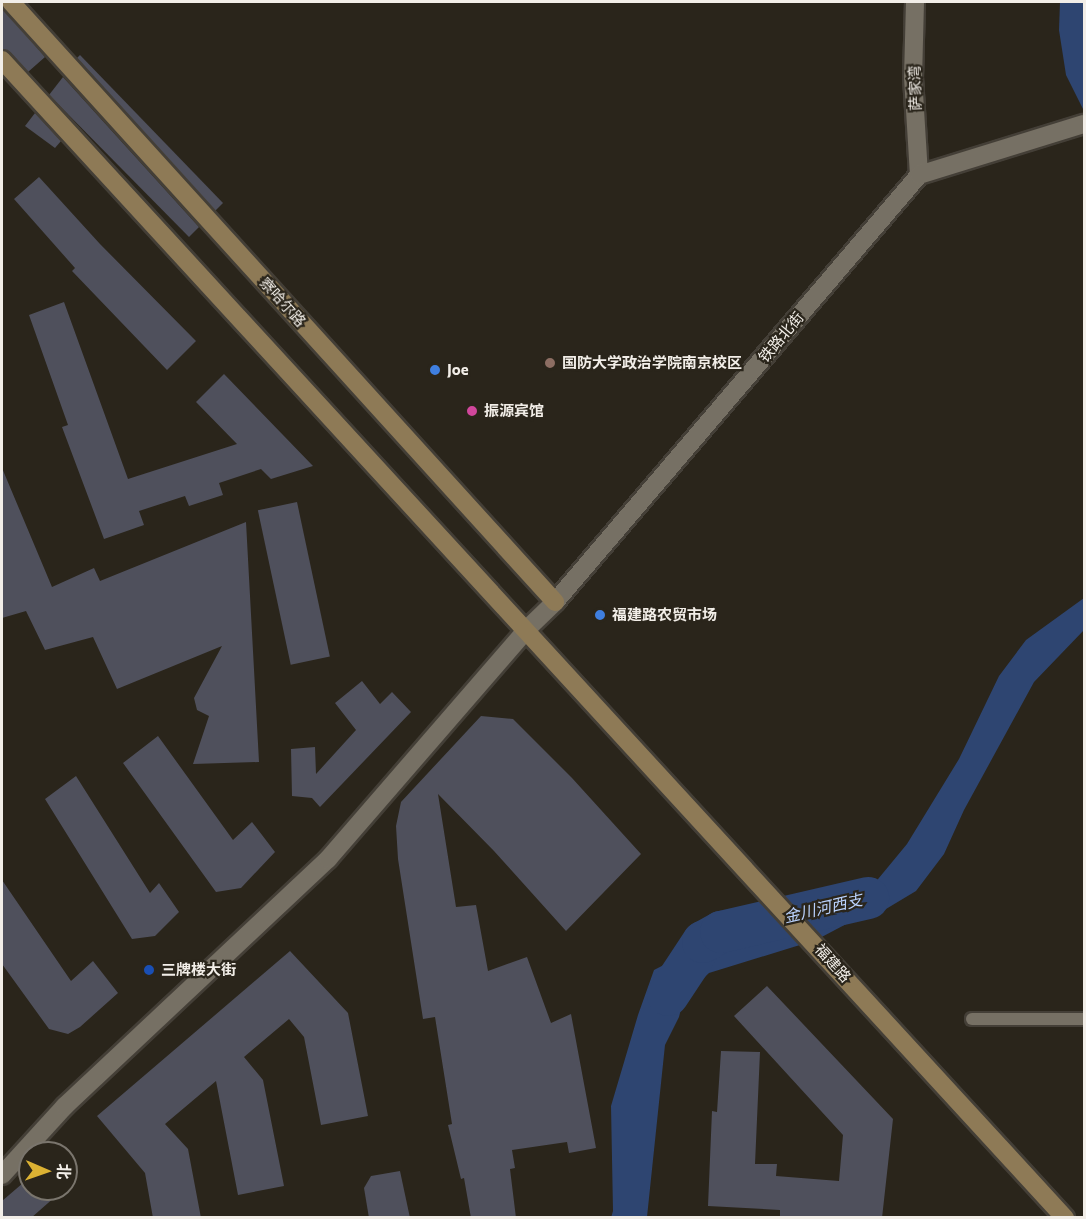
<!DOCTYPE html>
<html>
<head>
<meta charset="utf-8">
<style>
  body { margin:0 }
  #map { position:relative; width:1086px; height:1219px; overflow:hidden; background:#2a251b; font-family:Commissioner,"Noto Sans SC",sans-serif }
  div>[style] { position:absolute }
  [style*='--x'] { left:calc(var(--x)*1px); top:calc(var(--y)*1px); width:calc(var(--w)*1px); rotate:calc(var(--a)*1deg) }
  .water>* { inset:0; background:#2e4571 }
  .river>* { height:42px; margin:-21px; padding:0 21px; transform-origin:21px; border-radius:21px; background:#2e4571 }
  .building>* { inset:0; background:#4f505c; transform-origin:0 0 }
  .roads { filter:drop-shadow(2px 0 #443f37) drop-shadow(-2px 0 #443f37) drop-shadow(0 2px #443f37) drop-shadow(0 -2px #443f37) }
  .service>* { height:12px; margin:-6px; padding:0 6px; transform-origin:6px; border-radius:6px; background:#767064 }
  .minor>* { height:18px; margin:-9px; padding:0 9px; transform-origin:9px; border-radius:9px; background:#767064 }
  .tertiary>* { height:18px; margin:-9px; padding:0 9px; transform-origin:9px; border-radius:9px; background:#767064 }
  .secondary>* { height:18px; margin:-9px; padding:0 9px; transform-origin:9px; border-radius:9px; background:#8e7a56 }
  .dots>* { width:16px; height:16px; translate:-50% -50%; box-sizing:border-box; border:3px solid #2a251b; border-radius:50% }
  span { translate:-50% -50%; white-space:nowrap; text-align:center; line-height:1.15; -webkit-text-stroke:4.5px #2a251b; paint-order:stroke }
  .street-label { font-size:15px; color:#f2eee8 }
  .poi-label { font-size:15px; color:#f2eee8; font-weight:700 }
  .left { translate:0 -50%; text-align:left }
  .water-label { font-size:16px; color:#bad2fd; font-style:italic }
  .frame { position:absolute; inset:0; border:3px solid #f2eee8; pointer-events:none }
  .north { position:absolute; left:18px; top:1141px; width:60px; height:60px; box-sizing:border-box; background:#2a251b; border:2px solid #7a756d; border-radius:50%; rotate:92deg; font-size:16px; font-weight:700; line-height:24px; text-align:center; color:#f2eee8 }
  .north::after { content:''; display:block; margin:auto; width:21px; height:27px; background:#dcb233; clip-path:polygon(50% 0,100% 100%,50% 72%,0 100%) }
</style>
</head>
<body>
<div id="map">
  <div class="water">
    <i style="clip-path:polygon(1060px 2px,1084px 2px,1084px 111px,1066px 75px,1059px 30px)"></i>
    <i style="clip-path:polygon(1084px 598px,1084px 630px,1034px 682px,964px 810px,944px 854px,916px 891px,881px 912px,852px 921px,816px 940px,709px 973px,684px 997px,679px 1017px,665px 1045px,647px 1217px,611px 1218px,613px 1211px,611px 1106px,638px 1015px,654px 970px,728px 932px,797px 919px,841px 896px,869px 890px,907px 844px,959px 759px,999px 676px,1026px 640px)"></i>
  </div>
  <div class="river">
    <i style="--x:668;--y:995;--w:64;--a:-56.6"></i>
    <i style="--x:703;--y:942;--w:21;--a:-29"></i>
    <i style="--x:721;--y:932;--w:151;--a:-13"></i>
  </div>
  <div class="building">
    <i style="clip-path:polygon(2px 7px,45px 57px,28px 72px,10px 52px,2px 49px)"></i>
    <i style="clip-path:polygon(80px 55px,223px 203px,215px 211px,77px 58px)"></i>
    <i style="clip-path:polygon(63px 77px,199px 227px,189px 237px,49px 95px)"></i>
    <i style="clip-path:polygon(35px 113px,61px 141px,55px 148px,25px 126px)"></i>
    <i style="clip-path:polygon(39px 177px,100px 244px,196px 341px,167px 370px,72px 271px,75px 268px,14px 199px)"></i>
    <i style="clip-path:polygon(64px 302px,128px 479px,237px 444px,196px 402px,224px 374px,313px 466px,271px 479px,261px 469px,219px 483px,223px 495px,189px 506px,185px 496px,139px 511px,144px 525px,104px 539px,62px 427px,68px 425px,29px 315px)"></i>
    <i style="clip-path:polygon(2px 468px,52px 587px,94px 568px,100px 581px,246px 522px,259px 762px,193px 764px,209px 716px,197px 710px,194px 698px,222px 646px,117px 689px,93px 637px,45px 650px,26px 611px,2px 618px)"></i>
    <i style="left:297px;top:502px;width:158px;height:40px;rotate:78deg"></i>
    <i style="clip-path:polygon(362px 681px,380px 704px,392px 692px,411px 712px,320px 807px,312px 798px,292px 796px,291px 749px,315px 747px,316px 774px,356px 730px,335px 703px)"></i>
    <i style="clip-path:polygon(481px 716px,513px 719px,572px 778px,641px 854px,566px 931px,494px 851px,438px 794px,456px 907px,476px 905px,488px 971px,527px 957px,551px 1023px,571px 1014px,596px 1148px,569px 1153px,567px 1142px,512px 1150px,515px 1168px,510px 1169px,516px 1218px,471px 1218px,464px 1178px,461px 1179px,448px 1125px,452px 1124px,435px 1017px,423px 1019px,398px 859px,396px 826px,401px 802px)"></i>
    <i style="clip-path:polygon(158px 736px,233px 840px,252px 822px,275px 852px,241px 888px,216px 892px,123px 763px)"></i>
    <i style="clip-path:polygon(76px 776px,150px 893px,159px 883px,179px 912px,155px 936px,132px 939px,45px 799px)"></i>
    <i style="clip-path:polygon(2px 880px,71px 981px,93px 961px,118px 993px,80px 1027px,68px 1034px,49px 1029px,2px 964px)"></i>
    <i style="clip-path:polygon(290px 951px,348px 1013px,368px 1116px,321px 1125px,304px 1037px,289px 1019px,244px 1057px,263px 1080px,284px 1186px,238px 1195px,216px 1081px,165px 1124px,188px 1149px,201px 1218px,153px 1218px,145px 1173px,97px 1116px)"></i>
    <i style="clip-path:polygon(767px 986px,893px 1119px,882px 1218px,780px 1218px,780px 1210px,708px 1206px,712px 1111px,717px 1112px,721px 1051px,760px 1052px,755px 1164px,777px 1164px,776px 1176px,839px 1181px,843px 1135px,734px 1016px)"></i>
    <i style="clip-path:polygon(400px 1171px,410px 1218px,369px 1218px,364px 1188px,371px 1176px)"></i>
    <i style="clip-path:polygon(30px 1177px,30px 1189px,64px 1189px,31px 1218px,2px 1218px,2px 1201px)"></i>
  </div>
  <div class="roads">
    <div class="service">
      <i style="--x:972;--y:1019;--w:112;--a:0"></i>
    </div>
    <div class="minor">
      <i style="--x:915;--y:2;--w:75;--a:91.5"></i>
      <i style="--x:913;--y:77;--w:98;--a:86.5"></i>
      <i style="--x:555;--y:602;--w:561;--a:-49.55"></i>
      <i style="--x:919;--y:175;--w:173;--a:-17.2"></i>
    </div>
    <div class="tertiary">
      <i style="--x:2;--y:1175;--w:93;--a:-47.6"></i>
      <i style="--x:65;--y:1106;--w:361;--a:-43.2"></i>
      <i style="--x:328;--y:859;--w:304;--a:-49.1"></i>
      <i style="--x:527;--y:629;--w:39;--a:-44"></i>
    </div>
    <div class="secondary">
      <i style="--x:11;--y:2;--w:810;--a:47.8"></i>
      <i style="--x:2;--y:60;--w:1572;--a:47.45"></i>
    </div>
  </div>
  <div class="dots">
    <i style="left:550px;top:363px;background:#8d6e63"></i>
    <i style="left:435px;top:370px;background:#3f7fe0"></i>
    <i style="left:472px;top:411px;background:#d1479c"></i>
    <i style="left:600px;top:615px;background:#3f7fe0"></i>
    <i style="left:149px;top:970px;background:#1a4fb4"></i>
  </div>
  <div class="street-label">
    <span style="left:915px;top:88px;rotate:-92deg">萨家湾</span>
    <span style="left:283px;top:302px;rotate:48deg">察哈尔路</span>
    <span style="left:781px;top:337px;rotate:-50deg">铁路北街</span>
    <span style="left:833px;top:963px;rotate:48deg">福建路</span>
  </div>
  <div class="poi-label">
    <span class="left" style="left:562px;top:363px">国防大学政治学院南京校区</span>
    <span class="left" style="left:447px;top:370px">Joe</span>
    <span class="left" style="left:484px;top:411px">振源宾馆</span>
    <span class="left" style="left:612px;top:615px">福建路农贸市场</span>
    <span class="left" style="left:161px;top:970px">三牌楼大街</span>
  </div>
  <div class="water-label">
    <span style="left:823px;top:908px;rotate:-13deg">金川河西支</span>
  </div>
  <div class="frame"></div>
  <div class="north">北</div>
</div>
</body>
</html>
